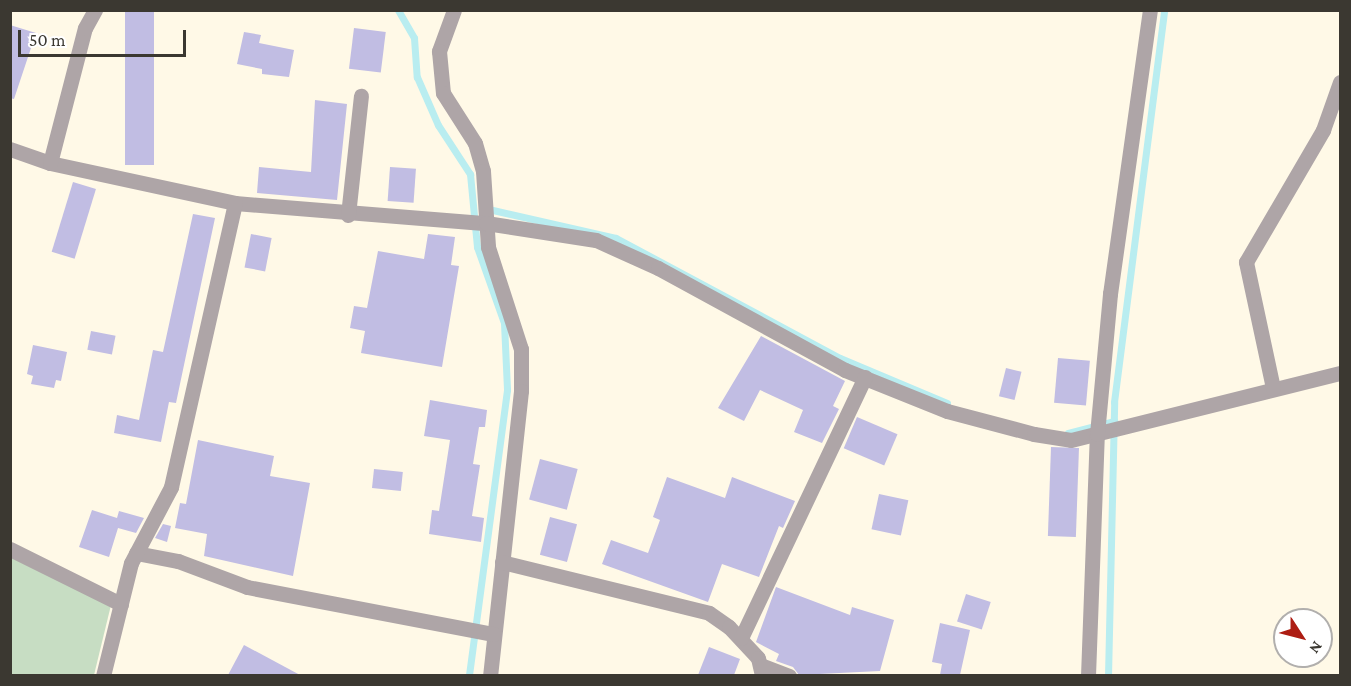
<!DOCTYPE html>
<html>
<head>
<meta charset="utf-8">
<style>
  body { margin:0 }
  #map { position:relative; width:1351px; height:686px; overflow:hidden; background:#fff9e7; font-family:"Crimson Pro",serif }
  div>[style] { position:absolute }
  [style*='--x'] { left:calc(var(--x)*1px); top:calc(var(--y)*1px); width:calc(var(--w)*1px); rotate:calc(var(--a)*1deg) }
  .green>* { inset:0; background:#c7ddc3 }
  .stream>* { height:7px; margin:-3.5px; padding:0 3.5px; transform-origin:3.5px; border-radius:3.5px; background:#b9edf0 }
  .building>* { inset:0; background:#c1bde3; transform-origin:0 0 }
  .minor>* { height:15px; margin:-7.5px; padding:0 7.5px; transform-origin:7.5px; border-radius:7.5px; background:#aea5a7 }
  span { translate:-50% -50%; white-space:nowrap; text-align:center; line-height:1.15; -webkit-text-stroke:5px #fff; paint-order:stroke }
  .frame { position:absolute; inset:0; border:12px solid #3b3831; pointer-events:none }
  .north { position:absolute; left:1273px; top:608px; width:60px; height:60px; box-sizing:border-box; background:#fff; border:2px solid #b1afad; border-radius:50%; rotate:126deg; font-size:16px; font-weight:700; line-height:24px; text-align:center; color:#3b3831 }
  .north::after { content:''; display:block; margin:auto; width:21px; height:27px; background:#ad1d13; clip-path:polygon(50% 0,100% 100%,50% 72%,0 100%) }
  .scale { position:absolute; left:18px; top:30px; width:168px; height:27px; box-sizing:border-box; border:3px solid #3b3831; border-top:0; padding-left:8px; font-size:18px; line-height:21px; white-space:nowrap; color:#3b3831; -webkit-text-stroke:4px #fff; paint-order:stroke }
</style>
</head>
<body>
<div id="map">
  <div class="green">
    <i style="clip-path:polygon(10px 557px,111px 605px,94px 675px,11px 675px)"></i>
  </div>
  <div class="stream">
    <i style="--x:398;--y:10;--w:32;--a:60"></i>
    <i style="--x:414;--y:38;--w:39;--a:86"></i>
    <i style="--x:417;--y:77;--w:52;--a:66.4"></i>
    <i style="--x:438;--y:125;--w:59;--a:56.9"></i>
    <i style="--x:470;--y:174;--w:73;--a:84.5"></i>
    <i style="--x:477;--y:247;--w:81;--a:70.4"></i>
    <i style="--x:504;--y:323;--w:67;--a:87.4"></i>
    <i style="--x:507;--y:390;--w:289;--a:97.6"></i>
    <i style="--x:484;--y:208;--w:135;--a:12.8"></i>
    <i style="--x:616;--y:238;--w:254;--a:28.2"></i>
    <i style="--x:840;--y:358;--w:116;--a:22.8"></i>
    <i style="--x:1068;--y:433;--w:48;--a:-14.6"></i>
    <i style="--x:1108;--y:676;--w:274;--a:-88.7"></i>
    <i style="--x:1114;--y:402;--w:395;--a:-82.7"></i>
  </div>
  <div class="building">
    <i style="left:125px;top:10px;width:29px;height:155px"></i>
    <i style="clip-path:polygon(10px 25px,36px 33px,14px 99px,10px 98px)"></i>
    <i style="left:354px;top:28px;width:32px;height:41px;rotate:7deg"></i>
    <i style="clip-path:polygon(244px 32px,261px 35px,259px 43px,294px 50px,289px 77px,262px 74px,262px 69px,237px 64px)"></i>
    <i style="clip-path:polygon(315px 100px,347px 104px,337px 200px,257px 193px,259px 167px,311px 172px)"></i>
    <i style="left:390px;top:167px;width:26px;height:34px;rotate:4deg"></i>
    <i style="left:73px;top:182px;width:24px;height:73px;rotate:17deg"></i>
    <i style="clip-path:polygon(193px 214px,215px 218px,176px 403px,169px 402px,161px 442px,114px 433px,117px 415px,139px 420px,153px 350px,163px 352px)"></i>
    <i style="left:251px;top:234px;width:21px;height:34px;rotate:11deg"></i>
    <i style="clip-path:polygon(428px 234px,455px 237px,451px 265px,459px 266px,442px 367px,361px 353px,365px 331px,350px 328px,354px 306px,367px 308px,378px 251px,424px 259px)"></i>
    <i style="left:91px;top:331px;width:25px;height:19px;rotate:11deg"></i>
    <i style="clip-path:polygon(761px 336px,845px 381px,833px 406px,839px 409px,822px 443px,794px 432px,803px 410px,760px 390px,744px 421px,718px 408px)"></i>
    <i style="clip-path:polygon(33px 345px,67px 352px,61px 381px,56px 380px,54px 388px,31px 384px,33px 376px,27px 374px)"></i>
    <i style="left:1058px;top:358px;width:32px;height:45px;rotate:5deg"></i>
    <i style="left:1006px;top:368px;width:16px;height:29px;rotate:14deg"></i>
    <i style="clip-path:polygon(430px 400px,487px 410px,485px 427px,479px 427px,473px 464px,480px 465px,472px 516px,484px 518px,481px 542px,429px 534px,432px 510px,439px 511px,450px 440px,424px 436px)"></i>
    <i style="left:857px;top:417px;width:44px;height:34px;rotate:23deg"></i>
    <i style="clip-path:polygon(198px 440px,274px 456px,270px 476px,310px 483px,293px 576px,204px 556px,207px 534px,175px 528px,180px 503px,186px 504px)"></i>
    <i style="left:1051px;top:447px;width:28px;height:89px;rotate:2deg"></i>
    <i style="left:540px;top:459px;width:39px;height:42px;rotate:15deg"></i>
    <i style="left:374px;top:469px;width:29px;height:19px;rotate:6deg"></i>
    <i style="clip-path:polygon(667px 477px,725px 498px,732px 477px,795px 501px,783px 528px,779px 526px,759px 577px,722px 564px,708px 602px,602px 564px,611px 540px,648px 553px,660px 520px,653px 517px)"></i>
    <i style="left:879px;top:494px;width:30px;height:36px;rotate:12deg"></i>
    <i style="clip-path:polygon(92px 510px,117px 518px,119px 511px,144px 518px,136px 533px,118px 528px,109px 557px,79px 547px)"></i>
    <i style="left:550px;top:517px;width:28px;height:39px;rotate:15deg"></i>
    <i style="clip-path:polygon(163px 524px,171px 526px,167px 542px,155px 538px)"></i>
    <i style="clip-path:polygon(776px 587px,850px 615px,852px 607px,894px 620px,880px 671px,799px 675px,793px 667px,776px 661px,779px 654px,756px 642px)"></i>
    <i style="left:966px;top:594px;width:26px;height:29px;rotate:18deg"></i>
    <i style="clip-path:polygon(940px 623px,970px 630px,960px 675px,940px 675px,942px 664px,932px 662px)"></i>
    <i style="clip-path:polygon(244px 645px,300px 675px,228px 675px)"></i>
    <i style="clip-path:polygon(709px 647px,740px 659px,734px 675px,698px 675px)"></i>
  </div>
  <div class="minor">
    <i style="--x:454;--y:10;--w:44;--a:110.1"></i>
    <i style="--x:439;--y:51;--w:42;--a:84.6"></i>
    <i style="--x:443;--y:93;--w:59;--a:57.4"></i>
    <i style="--x:475;--y:143;--w:29;--a:74"></i>
    <i style="--x:483;--y:171;--w:76;--a:86.2"></i>
    <i style="--x:488;--y:247;--w:107;--a:72.1"></i>
    <i style="--x:521;--y:349;--w:42;--a:90"></i>
    <i style="--x:521;--y:391;--w:287;--a:96.2"></i>
    <i style="--x:10;--y:149;--w:42;--a:19.3"></i>
    <i style="--x:50;--y:163;--w:189;--a:12.2"></i>
    <i style="--x:235;--y:203;--w:252;--a:4.6"></i>
    <i style="--x:486;--y:223;--w:111;--a:8.8"></i>
    <i style="--x:596;--y:240;--w:68;--a:24.3"></i>
    <i style="--x:658;--y:268;--w:213;--a:28.6"></i>
    <i style="--x:845;--y:370;--w:110;--a:21.9"></i>
    <i style="--x:947;--y:411;--w:90;--a:14.8"></i>
    <i style="--x:1034;--y:434;--w:37;--a:9"></i>
    <i style="--x:1071;--y:440;--w:277;--a:-14"></i>
    <i style="--x:50;--y:163;--w:139;--a:-75.5"></i>
    <i style="--x:85;--y:28;--w:21;--a:-61"></i>
    <i style="--x:348;--y:215;--w:120;--a:-83.8"></i>
    <i style="--x:1273;--y:388;--w:129;--a:-102.1"></i>
    <i style="--x:1246;--y:262;--w:153;--a:-59.7"></i>
    <i style="--x:1323;--y:130;--w:51;--a:-70.5"></i>
    <i style="--x:10;--y:549;--w:124;--a:26.4"></i>
    <i style="--x:136;--y:553;--w:43;--a:10.8"></i>
    <i style="--x:178;--y:561;--w:74;--a:20.6"></i>
    <i style="--x:247;--y:587;--w:251;--a:10.8"></i>
    <i style="--x:502;--y:562;--w:213;--a:13.8"></i>
    <i style="--x:709;--y:613;--w:24;--a:35"></i>
    <i style="--x:729;--y:627;--w:42;--a:46.9"></i>
    <i style="--x:758;--y:658;--w:18;--a:77"></i>
    <i style="--x:741;--y:638;--w:289;--a:-64.6"></i>
    <i style="--x:763;--y:666;--w:28;--a:21"></i>
    <i style="--x:103;--y:676;--w:116;--a:-76.1"></i>
    <i style="--x:131;--y:563;--w:86;--a:-62.2"></i>
    <i style="--x:171;--y:487;--w:291;--a:-77.3"></i>
    <i style="--x:1088;--y:676;--w:242;--a:-87.9"></i>
    <i style="--x:1097;--y:434;--w:141;--a:-84.7"></i>
    <i style="--x:1110;--y:294;--w:287;--a:-82"></i>
  </div>
  <div class="frame"></div>
  <div class="north">N</div>
  <div class="scale">50 m</div>
</div>
</body>
</html>
